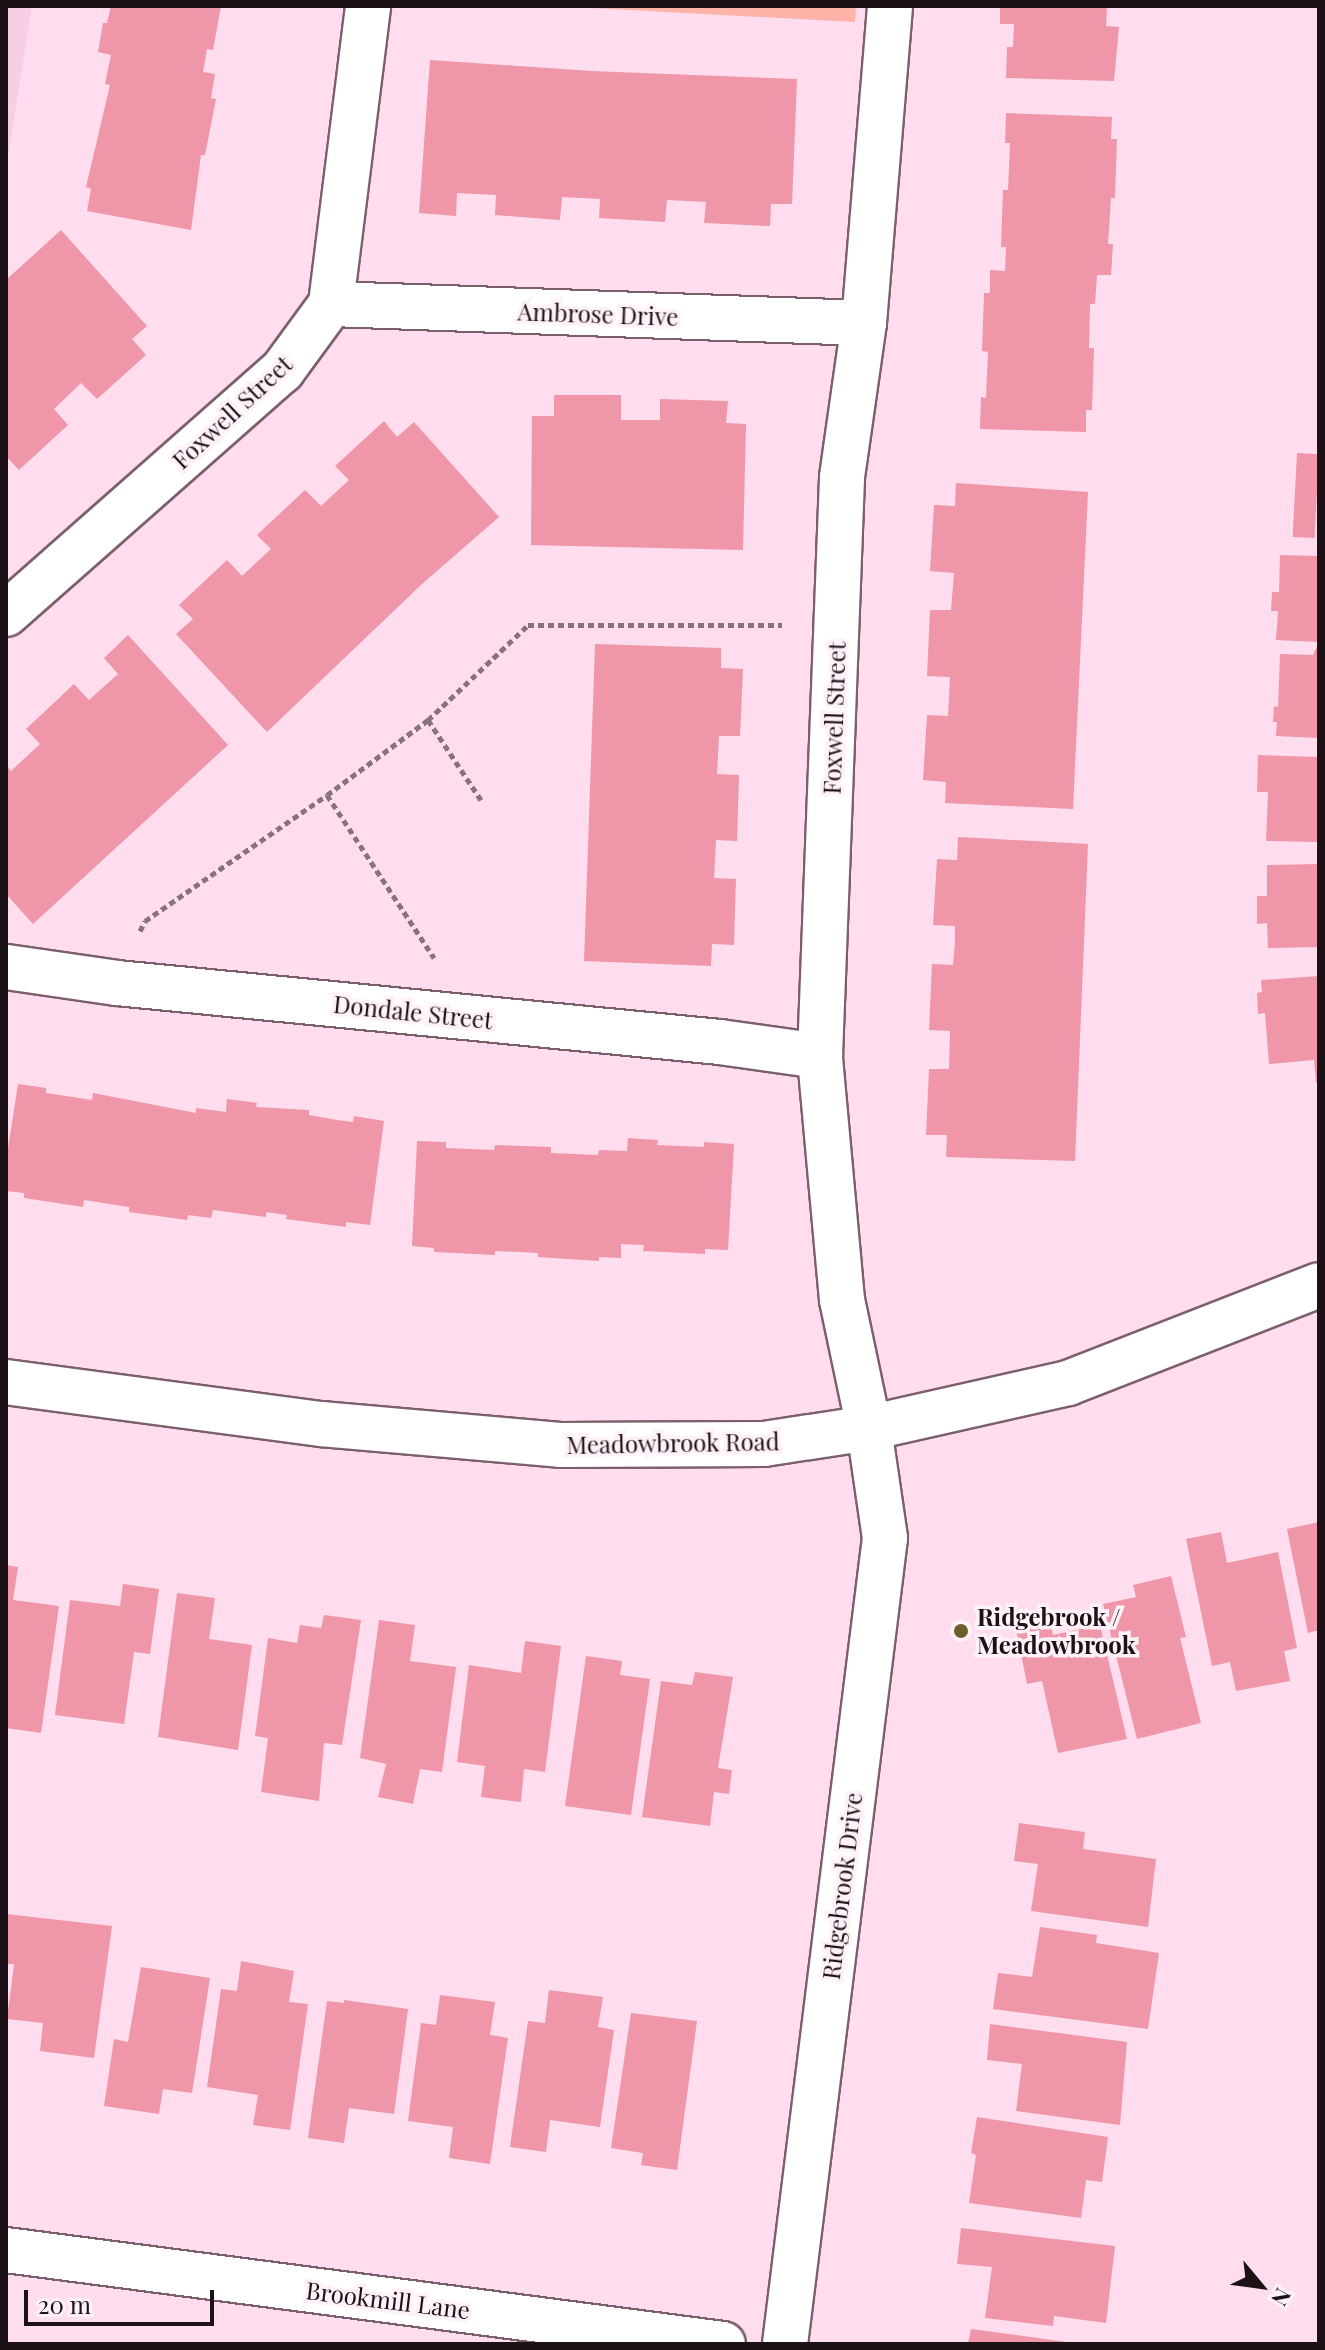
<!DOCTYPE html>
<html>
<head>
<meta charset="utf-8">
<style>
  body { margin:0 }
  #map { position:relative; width:1325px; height:2350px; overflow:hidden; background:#fde; font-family:"Playfair Display",serif }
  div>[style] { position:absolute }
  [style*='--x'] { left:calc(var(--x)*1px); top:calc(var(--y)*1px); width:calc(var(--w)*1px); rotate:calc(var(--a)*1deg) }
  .built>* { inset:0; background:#f7cee3 }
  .green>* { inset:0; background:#feb2a8 }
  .building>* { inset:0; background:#ef96a9; transform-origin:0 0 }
  .path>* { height:5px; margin-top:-2.5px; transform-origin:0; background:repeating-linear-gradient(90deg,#88727d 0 6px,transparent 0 10px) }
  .roads { filter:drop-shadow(2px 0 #7c5f6f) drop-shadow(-2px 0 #7c5f6f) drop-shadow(0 2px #7c5f6f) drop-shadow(0 -2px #7c5f6f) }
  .street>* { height:44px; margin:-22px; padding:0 22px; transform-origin:22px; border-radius:22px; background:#fff }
  .secondary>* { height:44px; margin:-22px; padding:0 22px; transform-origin:22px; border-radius:22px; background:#fff }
  .dots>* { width:22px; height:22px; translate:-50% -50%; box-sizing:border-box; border:4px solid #fff1f8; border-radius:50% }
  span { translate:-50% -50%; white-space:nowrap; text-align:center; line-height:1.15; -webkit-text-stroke:7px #fff1f8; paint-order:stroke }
  .street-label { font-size:24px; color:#1c1117 }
  .poi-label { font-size:24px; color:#1c1117; font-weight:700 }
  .left { translate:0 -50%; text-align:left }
  .frame { position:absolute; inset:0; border:8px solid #1c1117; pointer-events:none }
  .north { position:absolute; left:1221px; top:2246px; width:80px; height:80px; -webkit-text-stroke:6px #fff1f8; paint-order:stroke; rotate:119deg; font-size:22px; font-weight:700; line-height:32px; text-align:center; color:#1c1117 }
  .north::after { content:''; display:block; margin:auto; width:28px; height:36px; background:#1c1117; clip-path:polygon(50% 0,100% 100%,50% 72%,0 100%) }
  .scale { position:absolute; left:24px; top:2290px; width:190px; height:36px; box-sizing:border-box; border:4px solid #1c1117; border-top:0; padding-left:10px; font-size:24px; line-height:28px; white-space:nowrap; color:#1c1117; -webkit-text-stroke:6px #fff1f8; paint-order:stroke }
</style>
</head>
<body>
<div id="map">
  <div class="built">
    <i style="clip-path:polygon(6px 6px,32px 6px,8px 157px,6px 157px)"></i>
  </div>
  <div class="green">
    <i style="clip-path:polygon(555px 6px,856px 6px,855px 22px)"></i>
  </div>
  <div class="building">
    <i style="clip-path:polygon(111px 6px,221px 6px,213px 50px,207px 49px,203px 72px,215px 74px,211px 98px,216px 99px,205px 155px,201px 155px,191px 230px,87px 211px,91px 189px,86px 187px,110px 85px,105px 84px,111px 55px,98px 52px,103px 23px,107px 23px)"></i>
    <i style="clip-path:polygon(1000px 6px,1107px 6px,1106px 26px,1119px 27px,1114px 81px,1006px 78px,1007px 47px,1013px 47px,1014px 24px,1000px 24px)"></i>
    <i style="clip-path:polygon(430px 60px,591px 71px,797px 79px,792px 204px,771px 204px,770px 226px,704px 223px,706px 202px,667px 200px,665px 222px,599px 218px,600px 199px,562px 197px,560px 220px,495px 215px,496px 195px,457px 193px,456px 216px,419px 213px)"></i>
    <i style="clip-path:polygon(1006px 113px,1112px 117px,1111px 139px,1117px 139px,1115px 198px,1111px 198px,1108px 244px,1113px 244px,1111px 275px,1097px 275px,1095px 304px,1090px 304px,1089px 348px,1094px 348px,1092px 410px,1086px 410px,1086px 432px,980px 429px,981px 397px,986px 398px,988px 352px,982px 351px,984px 293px,990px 293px,990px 270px,1005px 271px,1006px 247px,1001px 247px,1003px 190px,1008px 190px,1010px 143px,1005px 143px)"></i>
    <i style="clip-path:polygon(61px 230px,147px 326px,132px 339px,146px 355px,97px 399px,81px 383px,54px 409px,68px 425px,19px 470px,6px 456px,6px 280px)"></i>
    <i style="clip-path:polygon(554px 395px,621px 395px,621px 420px,660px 420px,660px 399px,728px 401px,726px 423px,746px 424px,743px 550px,531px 545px,532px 416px,554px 416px)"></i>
    <i style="clip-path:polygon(384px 421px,397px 437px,414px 422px,499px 517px,422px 584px,267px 732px,176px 634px,193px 619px,179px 605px,227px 560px,242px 576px,271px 549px,257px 535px,305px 490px,321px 506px,349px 480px,335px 466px)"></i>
    <i style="left:1297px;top:453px;width:22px;height:84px;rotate:3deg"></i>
    <i style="clip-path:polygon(956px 483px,1088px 492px,1073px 809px,945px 803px,946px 782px,923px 780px,927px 715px,948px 716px,950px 677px,927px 676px,930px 610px,951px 610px,954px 573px,930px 571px,934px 505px,955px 506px)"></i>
    <i style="clip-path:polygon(1280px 555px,1319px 556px,1319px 738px,1276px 736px,1277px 722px,1273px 722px,1274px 706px,1278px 707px,1280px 654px,1313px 655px,1319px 642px,1276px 640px,1278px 611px,1271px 611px,1272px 592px,1279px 592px)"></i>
    <i style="clip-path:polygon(128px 635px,228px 745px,33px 924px,6px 894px,6px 765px,11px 771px,40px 744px,26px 729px,74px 684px,89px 700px,118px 674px,104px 658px)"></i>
    <i style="clip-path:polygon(595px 644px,721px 648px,721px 668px,743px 669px,740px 736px,719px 736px,717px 774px,739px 775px,737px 841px,716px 840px,714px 878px,736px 879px,734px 945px,712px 944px,711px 966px,584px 961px)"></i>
    <i style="clip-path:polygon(1258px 755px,1319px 757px,1319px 842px,1266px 841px,1268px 792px,1257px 792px)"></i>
    <i style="clip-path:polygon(958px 837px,1088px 844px,1075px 1161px,946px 1157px,947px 1135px,926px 1135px,929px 1069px,949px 1069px,950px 1031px,929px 1030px,932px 964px,953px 965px,955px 942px,955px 926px,933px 925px,937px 859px,957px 860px)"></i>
    <i style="clip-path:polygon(1319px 864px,1319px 947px,1268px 948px,1267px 923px,1257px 924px,1257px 896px,1267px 896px,1267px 865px)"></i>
    <i style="clip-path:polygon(1319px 976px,1319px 1082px,1316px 1083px,1314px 1060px,1269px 1064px,1265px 1013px,1258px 1014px,1257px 993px,1262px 992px,1261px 980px)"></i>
    <i style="clip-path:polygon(18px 1084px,46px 1088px,46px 1093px,92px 1100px,93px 1093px,196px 1113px,196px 1108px,226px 1112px,227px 1099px,257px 1103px,256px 1107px,309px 1110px,309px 1115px,337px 1120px,353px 1122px,354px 1116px,384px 1121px,370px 1225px,346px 1222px,346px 1227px,286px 1219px,287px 1215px,266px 1212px,266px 1217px,213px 1210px,211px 1218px,188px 1215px,187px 1220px,129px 1212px,129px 1207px,84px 1200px,83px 1207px,24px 1198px,24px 1193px,6px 1191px,6px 1161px)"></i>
    <i style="clip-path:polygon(628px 1138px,658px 1140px,657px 1145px,704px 1147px,704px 1142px,734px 1144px,728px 1250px,705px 1249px,705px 1254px,643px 1251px,644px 1245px,621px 1244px,621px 1258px,599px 1257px,599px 1261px,538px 1257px,538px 1253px,519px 1252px,495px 1251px,495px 1255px,434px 1252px,434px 1248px,412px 1246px,417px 1141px,446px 1142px,446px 1148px,494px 1150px,495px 1145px,551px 1147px,551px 1153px,598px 1155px,599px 1150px,627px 1151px)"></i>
    <i style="clip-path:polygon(1319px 1522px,1319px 1630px,1308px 1633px,1287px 1529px)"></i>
    <i style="clip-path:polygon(1221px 1532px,1227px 1563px,1278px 1552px,1297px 1648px,1284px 1651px,1290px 1681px,1236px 1691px,1230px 1662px,1212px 1666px,1186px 1539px)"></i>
    <i style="clip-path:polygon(6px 1565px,18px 1567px,13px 1600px,59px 1606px,41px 1733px,6px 1728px)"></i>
    <i style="clip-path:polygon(1171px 1576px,1186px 1637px,1180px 1638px,1201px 1723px,1137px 1739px,1103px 1604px,1136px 1597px,1133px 1585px)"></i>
    <i style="clip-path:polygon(123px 1584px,159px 1589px,150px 1654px,134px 1652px,124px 1724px,55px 1715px,70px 1600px,120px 1606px)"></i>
    <i style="clip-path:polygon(177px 1593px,215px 1598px,209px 1639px,252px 1645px,238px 1750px,158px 1737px)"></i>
    <i style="clip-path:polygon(1048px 1612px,1053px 1635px,1100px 1625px,1127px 1739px,1058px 1753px,1042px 1681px,1027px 1684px,1014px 1619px)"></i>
    <i style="clip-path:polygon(324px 1615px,361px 1620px,342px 1745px,324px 1743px,319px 1801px,261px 1792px,268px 1738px,255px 1736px,268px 1638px,297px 1643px,300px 1625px,321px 1628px)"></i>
    <i style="clip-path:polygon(379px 1620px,415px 1625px,410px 1661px,456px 1667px,442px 1772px,420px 1769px,413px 1804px,378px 1797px,386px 1764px,360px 1758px)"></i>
    <i style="clip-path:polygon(525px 1641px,561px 1646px,545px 1772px,524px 1769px,521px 1802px,481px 1797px,485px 1766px,457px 1762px,469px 1665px,521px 1673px)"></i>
    <i style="clip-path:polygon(586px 1656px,622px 1661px,620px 1675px,650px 1679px,631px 1815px,565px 1806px)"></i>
    <i style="clip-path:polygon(695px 1672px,733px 1677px,718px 1768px,732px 1770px,729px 1794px,714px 1792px,710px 1826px,642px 1817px,661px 1681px,692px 1685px)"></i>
    <i style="clip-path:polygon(1019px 1823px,1085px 1832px,1083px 1849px,1156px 1859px,1148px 1927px,1031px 1911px,1038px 1864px,1014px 1861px)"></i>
    <i style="clip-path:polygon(6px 1914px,112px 1926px,94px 2058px,40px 2051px,43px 2023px,7px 2019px,14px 1964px,6px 1964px)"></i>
    <i style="clip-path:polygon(1040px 1927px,1097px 1935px,1096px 1943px,1159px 1953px,1148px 2029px,993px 2009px,998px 1973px,1032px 1977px)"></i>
    <i style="clip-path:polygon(241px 1961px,294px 1971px,289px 2002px,308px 2004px,290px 2130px,253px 2125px,258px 2095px,207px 2087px,221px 1989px,237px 1991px)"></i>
    <i style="clip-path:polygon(141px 1967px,210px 1978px,192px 2093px,163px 2089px,159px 2114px,104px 2106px,114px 2039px,128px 2042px)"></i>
    <i style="clip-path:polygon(549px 1990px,603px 1997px,598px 2027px,614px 2030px,600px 2127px,550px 2120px,546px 2152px,510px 2147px,528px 2021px,545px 2023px)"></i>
    <i style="clip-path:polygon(440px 1995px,495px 2002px,490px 2035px,508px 2038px,490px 2164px,449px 2158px,453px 2127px,408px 2121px,421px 2023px,436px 2025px)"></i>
    <i style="clip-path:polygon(344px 2000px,408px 2009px,394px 2114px,349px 2108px,344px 2143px,308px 2138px,327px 2001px,344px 2003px)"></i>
    <i style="clip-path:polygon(631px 2013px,697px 2021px,677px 2170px,641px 2165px,643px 2153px,611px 2148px)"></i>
    <i style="clip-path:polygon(990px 2024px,1127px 2042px,1120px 2125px,1016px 2111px,1022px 2064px,987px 2060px)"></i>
    <i style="clip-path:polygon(977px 2117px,1108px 2137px,1102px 2182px,1086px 2180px,1081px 2218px,969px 2203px,976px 2155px,971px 2153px)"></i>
    <i style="clip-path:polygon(961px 2228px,1115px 2246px,1106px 2323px,1054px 2316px,1053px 2326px,985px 2318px,992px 2267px,957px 2264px)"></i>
    <i style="clip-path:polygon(971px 2329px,1067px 2342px,1067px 2344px,968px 2344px)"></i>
  </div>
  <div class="path">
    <i style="--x:327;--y:795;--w:195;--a:56.7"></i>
    <i style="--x:481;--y:800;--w:96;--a:-123.5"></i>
    <i style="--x:428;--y:720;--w:138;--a:-43.5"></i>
    <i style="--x:528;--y:625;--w:254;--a:0"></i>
    <i style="--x:140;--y:931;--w:11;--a:-63"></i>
    <i style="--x:145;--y:921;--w:221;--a:-34.7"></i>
    <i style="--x:327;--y:795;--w:126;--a:-36.6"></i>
  </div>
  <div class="roads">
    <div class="street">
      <i style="--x:331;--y:304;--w:533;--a:2.04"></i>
      <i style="--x:6;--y:614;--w:368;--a:-41.4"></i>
      <i style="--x:282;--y:371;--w:83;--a:-53.8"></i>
      <i style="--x:331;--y:304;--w:300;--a:-82.9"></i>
      <i style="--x:6;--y:967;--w:112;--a:8.2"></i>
      <i style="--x:117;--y:983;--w:606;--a:5.59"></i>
      <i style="--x:720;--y:1042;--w:101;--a:8"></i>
      <i style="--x:6;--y:2250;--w:723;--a:7.47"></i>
      <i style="--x:785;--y:2344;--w:812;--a:-82.93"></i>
      <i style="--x:885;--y:1538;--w:111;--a:-98.3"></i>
      <i style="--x:869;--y:1428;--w:131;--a:-101.9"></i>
      <i style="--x:842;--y:1300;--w:245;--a:-95.2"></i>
      <i style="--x:820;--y:1056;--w:579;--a:-87.82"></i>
      <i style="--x:842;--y:477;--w:156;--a:-81.9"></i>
      <i style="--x:864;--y:323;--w:318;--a:-85.3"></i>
    </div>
    <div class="secondary">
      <i style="--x:6;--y:1382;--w:318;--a:7.6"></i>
      <i style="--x:321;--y:1424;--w:240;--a:5"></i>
      <i style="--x:560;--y:1445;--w:204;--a:-0.3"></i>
      <i style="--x:764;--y:1444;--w:106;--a:-8.7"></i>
      <i style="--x:869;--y:1428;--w:204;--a:-12.7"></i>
      <i style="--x:1068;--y:1383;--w:269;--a:-21.3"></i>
    </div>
  </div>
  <div class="dots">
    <i style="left:961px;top:1631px;background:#6f5d2b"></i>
  </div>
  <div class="street-label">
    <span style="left:598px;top:314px;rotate:2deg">Ambrose Drive</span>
    <span style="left:232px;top:412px;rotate:-43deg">Foxwell Street</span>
    <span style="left:834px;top:718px;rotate:-88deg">Foxwell Street</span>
    <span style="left:413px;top:1012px;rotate:6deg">Dondale Street</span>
    <span style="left:673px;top:1443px;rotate:-1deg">Meadowbrook Road</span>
    <span style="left:842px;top:1886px;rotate:-83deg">Ridgebrook Drive</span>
    <span style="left:388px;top:2300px;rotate:7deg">Brookmill Lane</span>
  </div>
  <div class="poi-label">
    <span class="left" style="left:977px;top:1631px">Ridgebrook /<br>Meadowbrook</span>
  </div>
  <div class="frame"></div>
  <div class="north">N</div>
  <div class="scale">20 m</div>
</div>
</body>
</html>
